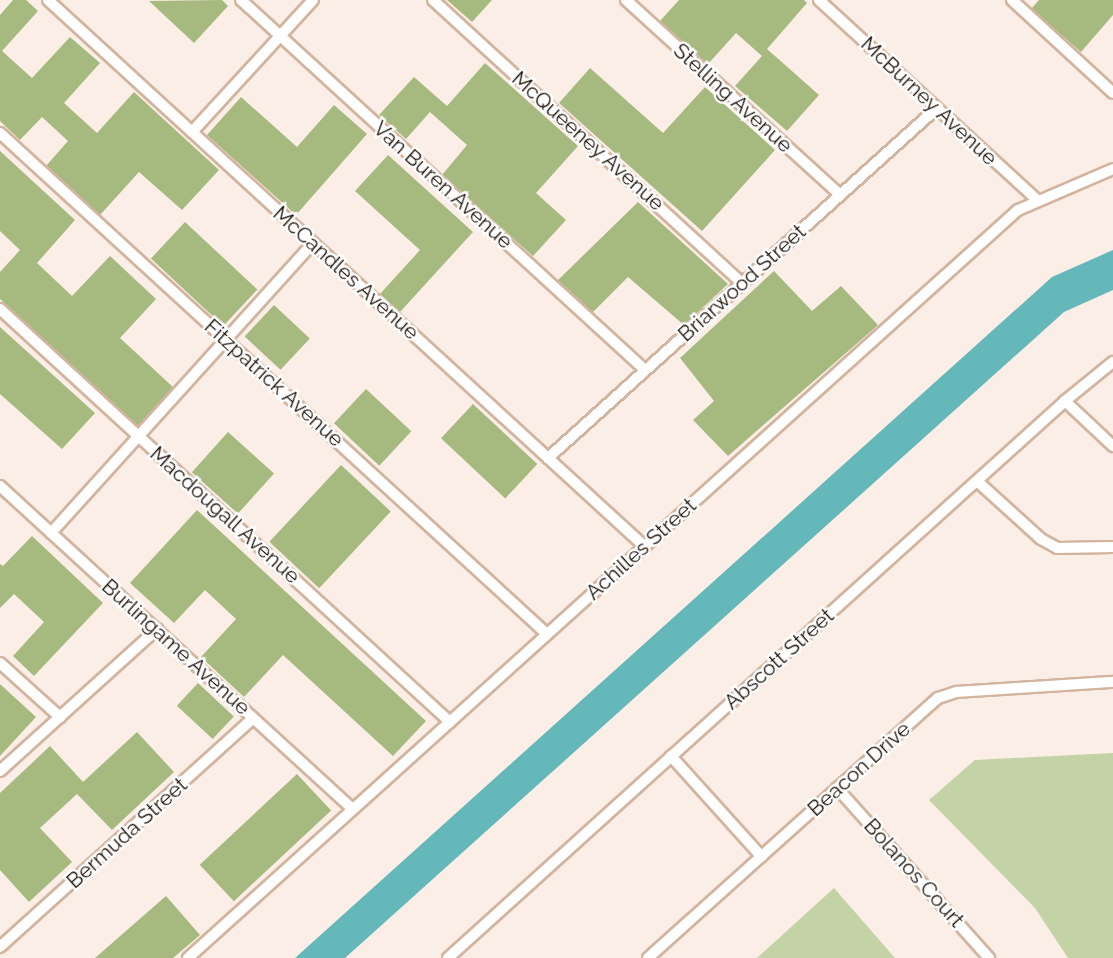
<!DOCTYPE html>
<html>
<head>
<meta charset="utf-8">
<style>
  body { margin:0 }
  #map { position:relative; width:1113px; height:958px; overflow:hidden; background:#fbeee6; font-family:Raleway,sans-serif }
  div>[style] { position:absolute }
  [style*='--x'] { left:calc(var(--x)*1px); top:calc(var(--y)*1px); width:calc(var(--w)*1px); rotate:calc(var(--a)*1deg) }
  .green>* { inset:0; background:#c3d3a6 }
  .forest>* { inset:0; background:#a6ba80; transform-origin:0 0 }
  .water>* { inset:0; background:#64b8ba }
  .roads { filter:drop-shadow(2px 0 #d2b49f) drop-shadow(-2px 0 #d2b49f) drop-shadow(0 2px #d2b49f) drop-shadow(0 -2px #d2b49f) }
  .minor>* { height:10px; margin:-5px; padding:0 5px; transform-origin:5px; border-radius:5px; background:#fff }
  span { translate:-50% -50%; white-space:nowrap; text-align:center; line-height:1.15; -webkit-text-stroke:5px #fff; paint-order:stroke }
  .street-label { font-size:21px; color:#1d120a }
</style>
</head>
<body>
<div id="map">
  <div class="green">
    <i style="clip-path:polygon(1113px 753px,1113px 958px,1068px 958px,1035px 908px,929px 800px,975px 760px)"></i>
    <i style="clip-path:polygon(834px 888px,895px 958px,757px 958px)"></i>
  </div>
  <div class="forest">
    <i style="clip-path:polygon(13px 0,26px 0,38px 11px,2px 51px,32px 78px,70px 37px,100px 63px,64px 103px,97px 133px,134px 92px,219px 170px,182px 210px,139px 172px,100px 215px,46px 166px,68px 141px,42px 117px,20px 140px,0 121px,0 15px)"></i>
    <i style="clip-path:polygon(222px 0,228px 6px,194px 43px,149px 1px)"></i>
    <i style="clip-path:polygon(447px 0,492px 0,472px 22px)"></i>
    <i style="clip-path:polygon(679px 0,804px 0,807px 3px,767px 49px,819px 95px,787px 131px,735px 86px,762px 56px,736px 33px,708px 64px,660px 21px)"></i>
    <i style="clip-path:polygon(1039px 0,1113px 0,1113px 15px,1081px 52px,1031px 9px)"></i>
    <i style="clip-path:polygon(485px 63px,578px 146px,536px 193px,566px 220px,533px 256px,442px 175px,467px 145px,430px 112px,406px 139px,379px 115px,414px 77px,447px 106px)"></i>
    <i style="clip-path:polygon(590px 68px,663px 133px,705px 87px,775px 150px,702px 231px,559px 103px)"></i>
    <i style="clip-path:polygon(241px 97px,297px 147px,334px 105px,367px 134px,296px 215px,207px 135px)"></i>
    <i style="clip-path:polygon(0 151px,75px 220px,37px 263px,72px 296px,110px 256px,156px 299px,120px 338px,174px 388px,138px 427px,0 299px,0 272px,20px 250px,0 231px)"></i>
    <i style="clip-path:polygon(388px 155px,473px 232px,400px 312px,380px 294px,420px 250px,355px 191px)"></i>
    <i style="clip-path:polygon(638px 202px,728px 284px,684px 325px,628px 277px,593px 312px,557px 281px)"></i>
    <i style="left:185px;top:222px;width:99px;height:50px;rotate:43deg"></i>
    <i style="clip-path:polygon(774px 271px,812px 311px,841px 286px,878px 325px,728px 456px,693px 420px,714px 401px,680px 358px)"></i>
    <i style="left:274px;top:305px;width:49px;height:43px;rotate:43deg"></i>
    <i style="clip-path:polygon(0 327px,95px 413px,62px 449px,0 394px)"></i>
    <i style="left:366px;top:389px;width:62px;height:47px;rotate:43deg"></i>
    <i style="left:473px;top:404px;width:88px;height:47px;rotate:43deg"></i>
    <i style="left:228px;top:432px;width:62px;height:54px;rotate:42deg"></i>
    <i style="left:341px;top:465px;width:68px;height:105px;rotate:43deg"></i>
    <i style="clip-path:polygon(197px 510px,426px 721px,393px 756px,283px 655px,244px 697px,201px 657px,236px 619px,205px 590px,174px 623px,130px 583px)"></i>
    <i style="clip-path:polygon(32px 536px,103px 603px,34px 676px,13px 656px,44px 622px,14px 594px,0 608px,0 564px,3px 566px)"></i>
    <i style="left:198px;top:683px;width:49px;height:31px;rotate:43deg"></i>
    <i style="clip-path:polygon(0 684px,36px 717px,0 756px)"></i>
    <i style="clip-path:polygon(137px 732px,174px 772px,112px 830px,77px 794px,40px 828px,72px 862px,29px 902px,0 870px,0 793px,50px 746px,83px 782px)"></i>
    <i style="left:297px;top:774px;width:50px;height:133px;rotate:47deg"></i>
    <i style="clip-path:polygon(166px 896px,200px 935px,173px 958px,95px 958px)"></i>
  </div>
  <div class="water">
    <i style="clip-path:polygon(1113px 250px,1113px 290px,1064px 312px,345px 958px,295px 958px,1052px 277px)"></i>
  </div>
  <div class="roads">
    <div class="minor">
      <i style="--x:48;--y:0;--w:808;--a:42.49"></i>
      <i style="--x:241;--y:0;--w:548;--a:42.48"></i>
      <i style="--x:433;--y:0;--w:419;--a:42.5"></i>
      <i style="--x:626;--y:0;--w:290;--a:42.3"></i>
      <i style="--x:819;--y:0;--w:297;--a:42.5"></i>
      <i style="--x:1012;--y:0;--w:137;--a:42.6"></i>
      <i style="--x:192;--y:132;--w:179;--a:-47.5"></i>
      <i style="--x:0;--y:133;--w:742;--a:42.49"></i>
      <i style="--x:0;--y:309;--w:611;--a:42.55"></i>
      <i style="--x:1065;--y:401;--w:66;--a:43.2"></i>
      <i style="--x:548;--y:458;--w:523;--a:-41.98"></i>
      <i style="--x:977;--y:481;--w:86;--a:42.2"></i>
      <i style="--x:1041;--y:539;--w:18;--a:29"></i>
      <i style="--x:1057;--y:548;--w:56;--a:-1"></i>
      <i style="--x:0;--y:486;--w:478;--a:42.5"></i>
      <i style="--x:51;--y:533;--w:391;--a:-47.9"></i>
      <i style="--x:0;--y:663;--w:81;--a:42"></i>
      <i style="--x:671;--y:756;--w:135;--a:48"></i>
      <i style="--x:0;--y:771;--w:212;--a:-42.1"></i>
      <i style="--x:837;--y:788;--w:228;--a:48.2"></i>
      <i style="--x:0;--y:947;--w:341;--a:-42.1"></i>
      <i style="--x:188;--y:958;--w:1117;--a:-42.03"></i>
      <i style="--x:1018;--y:210;--w:103;--a:-23.3"></i>
      <i style="--x:448;--y:958;--w:831;--a:-42.07"></i>
      <i style="--x:1065;--y:401;--w:62;--a:-39.1"></i>
      <i style="--x:648;--y:958;--w:389;--a:-41.9"></i>
      <i style="--x:938;--y:698;--w:20;--a:-18"></i>
      <i style="--x:957;--y:692;--w:156;--a:-3.7"></i>
    </div>
  </div>
  <div class="street-label">
    <span style="left:733px;top:98px;rotate:42deg">Stelling Avenue</span>
    <span style="left:929px;top:101px;rotate:43deg">McBurney Avenue</span>
    <span style="left:588px;top:141px;rotate:42deg">McQueeney Avenue</span>
    <span style="left:443px;top:185px;rotate:42deg">Van Buren Avenue</span>
    <span style="left:346px;top:273px;rotate:42deg">McCandles Avenue</span>
    <span style="left:742px;top:283px;rotate:-42deg">Briarwood Street</span>
    <span style="left:274px;top:383px;rotate:42deg">Fitzpatrick Avenue</span>
    <span style="left:225px;top:515px;rotate:42deg">Macdougall Avenue</span>
    <span style="left:641px;top:549px;rotate:-42deg">Achilles Street</span>
    <span style="left:176px;top:647px;rotate:42deg">Burlingame Avenue</span>
    <span style="left:779px;top:659px;rotate:-42deg">Abscott Street</span>
    <span style="left:859px;top:769px;rotate:-42deg">Beacon Drive</span>
    <span style="left:127px;top:833px;rotate:-42deg">Bermuda Street</span>
    <span style="left:914px;top:873px;rotate:48deg">Bolanos Court</span>
  </div>
</div>
</body>
</html>
